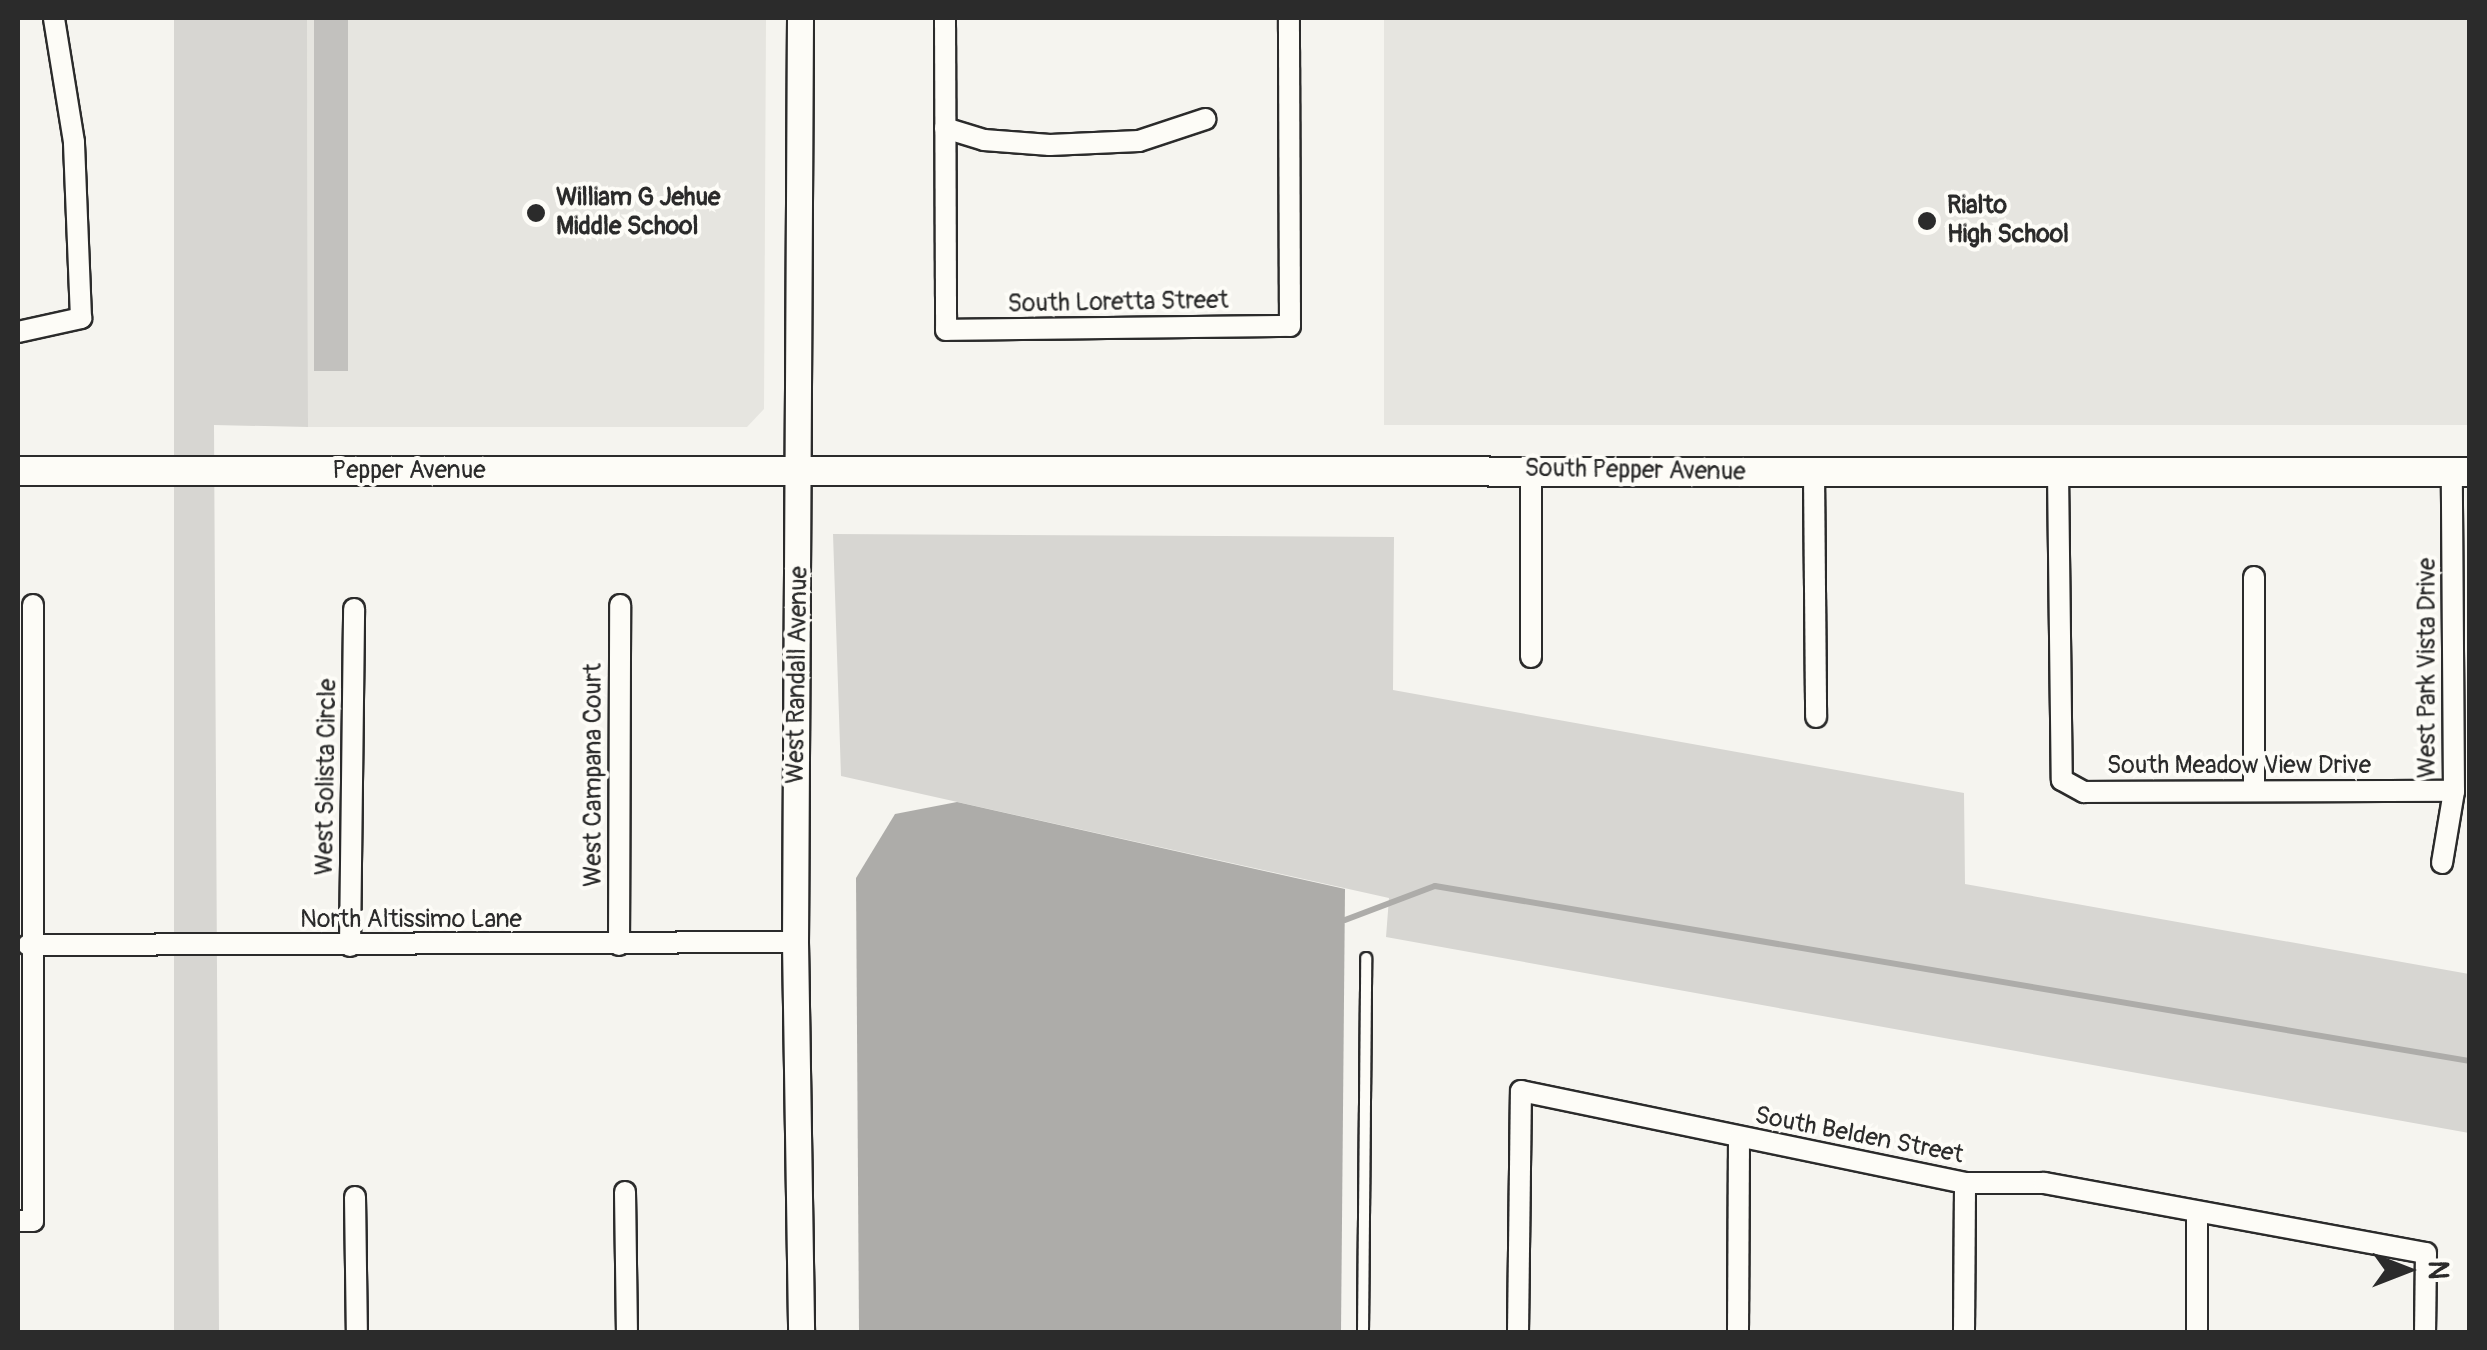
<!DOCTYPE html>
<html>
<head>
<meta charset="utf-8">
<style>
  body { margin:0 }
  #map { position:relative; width:2487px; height:1350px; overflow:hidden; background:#f5f4ef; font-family:Pangolin,sans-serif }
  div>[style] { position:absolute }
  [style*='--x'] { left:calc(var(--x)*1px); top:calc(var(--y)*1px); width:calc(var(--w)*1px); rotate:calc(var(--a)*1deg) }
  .built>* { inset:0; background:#e6e5e0; transform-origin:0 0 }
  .green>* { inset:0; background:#d7d6d2 }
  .water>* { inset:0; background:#adaca9 }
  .stream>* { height:6px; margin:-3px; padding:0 3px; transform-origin:3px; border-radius:3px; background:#adaca9 }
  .building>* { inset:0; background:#c2c1be; transform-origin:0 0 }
  .roads { filter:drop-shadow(2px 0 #2b2b2b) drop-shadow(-2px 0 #2b2b2b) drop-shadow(0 2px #2b2b2b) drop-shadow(0 -2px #2b2b2b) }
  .service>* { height:10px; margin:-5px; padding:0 5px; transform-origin:5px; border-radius:5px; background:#fdfcf7 }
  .minor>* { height:20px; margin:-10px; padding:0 10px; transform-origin:10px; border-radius:10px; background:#fdfcf7 }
  .tertiary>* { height:25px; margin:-12.5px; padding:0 12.5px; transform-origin:12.5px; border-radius:12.5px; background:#fdfcf7 }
  .secondary>* { height:28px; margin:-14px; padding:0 14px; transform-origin:14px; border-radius:14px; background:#fdfcf7 }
  .dots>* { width:28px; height:28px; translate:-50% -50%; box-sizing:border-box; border:5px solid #fdfcf7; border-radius:50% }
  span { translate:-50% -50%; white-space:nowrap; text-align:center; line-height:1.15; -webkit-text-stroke:8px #fdfcf7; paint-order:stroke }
  .poi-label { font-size:25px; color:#2b2b2b; font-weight:700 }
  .left { translate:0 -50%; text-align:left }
  .street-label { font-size:25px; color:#2b2b2b }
  .frame { position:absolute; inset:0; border:20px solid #2b2b2b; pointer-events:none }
  .north { position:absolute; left:2357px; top:1220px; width:100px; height:100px; -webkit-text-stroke:8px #fdfcf7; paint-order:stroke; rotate:90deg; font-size:28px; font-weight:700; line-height:40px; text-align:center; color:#2b2b2b }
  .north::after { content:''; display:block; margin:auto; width:35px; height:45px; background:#2b2b2b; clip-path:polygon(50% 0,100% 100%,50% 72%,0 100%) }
</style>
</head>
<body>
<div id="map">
  <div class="built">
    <i style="clip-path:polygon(307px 18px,766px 18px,764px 409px,747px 427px,308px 427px)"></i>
    <i style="left:1384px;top:18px;width:1085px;height:407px"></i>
  </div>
  <div class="green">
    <i style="clip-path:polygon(174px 18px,307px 18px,308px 427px,214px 425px,219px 1332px,174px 1332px)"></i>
    <i style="clip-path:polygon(833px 534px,1394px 537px,1393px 690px,1964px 793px,1965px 884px,2469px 974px,2469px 1133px,1386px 937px,1389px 898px,841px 776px)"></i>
  </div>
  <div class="water">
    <i style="clip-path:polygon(957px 802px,1345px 889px,1341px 1332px,859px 1332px,856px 878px,895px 814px)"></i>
  </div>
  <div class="stream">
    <i style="--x:1345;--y:920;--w:96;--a:-20.7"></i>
    <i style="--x:1435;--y:886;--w:1050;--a:9.6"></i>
  </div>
  <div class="building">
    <i style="left:314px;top:18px;width:34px;height:353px"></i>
  </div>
  <div class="roads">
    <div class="service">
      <i style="--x:1363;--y:1332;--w:374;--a:-89.5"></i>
    </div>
    <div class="minor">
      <i style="--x:945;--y:18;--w:312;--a:89.8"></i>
      <i style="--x:946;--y:330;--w:344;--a:-0.7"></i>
      <i style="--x:1290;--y:326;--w:308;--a:-90.2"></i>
      <i style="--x:945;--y:128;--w:41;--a:17.1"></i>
      <i style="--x:984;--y:140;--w:66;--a:4.3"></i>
      <i style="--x:1050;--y:145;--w:89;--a:-2.6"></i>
      <i style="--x:1139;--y:141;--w:70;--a:-18.4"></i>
      <i style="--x:18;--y:332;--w:65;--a:-12.5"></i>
      <i style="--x:81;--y:318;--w:176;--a:-92.3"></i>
      <i style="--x:74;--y:142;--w:126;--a:-99.2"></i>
      <i style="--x:1531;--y:469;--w:188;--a:90"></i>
      <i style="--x:2058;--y:472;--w:308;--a:89.3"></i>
      <i style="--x:2062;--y:780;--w:25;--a:29"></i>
      <i style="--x:2084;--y:792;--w:370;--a:-0.2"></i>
      <i style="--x:1814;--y:474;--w:243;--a:89.5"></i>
      <i style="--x:2254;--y:577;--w:213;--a:90"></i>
      <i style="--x:2442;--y:863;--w:73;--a:-80.5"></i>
      <i style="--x:2454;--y:791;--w:319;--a:-90.4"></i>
      <i style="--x:28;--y:945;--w:767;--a:-0.22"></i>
      <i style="--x:619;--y:945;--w:340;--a:-89.8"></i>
      <i style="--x:350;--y:946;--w:337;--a:-89.3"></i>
      <i style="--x:625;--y:1192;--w:140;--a:89.2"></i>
      <i style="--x:355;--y:1197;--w:135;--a:89.2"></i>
      <i style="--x:18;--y:1221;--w:15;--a:0"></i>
      <i style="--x:33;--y:1221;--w:616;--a:-90"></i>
      <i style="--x:1518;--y:1332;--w:241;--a:-89.3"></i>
      <i style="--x:1521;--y:1091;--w:453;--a:11.7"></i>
      <i style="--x:1965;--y:1183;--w:79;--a:0"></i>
      <i style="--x:2044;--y:1183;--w:388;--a:10.4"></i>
      <i style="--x:2426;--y:1253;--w:79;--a:90.7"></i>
      <i style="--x:1738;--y:1332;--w:194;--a:-89.7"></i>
      <i style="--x:1964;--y:1332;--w:149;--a:-89.6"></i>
      <i style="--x:2197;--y:1332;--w:119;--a:-90"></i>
    </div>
    <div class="tertiary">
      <i style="--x:800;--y:18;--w:924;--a:90.31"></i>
      <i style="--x:795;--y:942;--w:390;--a:89.1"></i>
    </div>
    <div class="secondary">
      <i style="--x:18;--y:471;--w:2452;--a:0.02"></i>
    </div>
  </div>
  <div class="dots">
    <i style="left:536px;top:213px;background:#2b2b2b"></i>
    <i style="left:1927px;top:221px;background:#2b2b2b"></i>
  </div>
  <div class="poi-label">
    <span class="left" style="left:556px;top:213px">William G Jehue<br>Middle School</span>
    <span class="left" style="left:1947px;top:221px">Rialto<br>High School</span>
  </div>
  <div class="street-label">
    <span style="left:1118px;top:303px;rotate:-1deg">South Loretta Street</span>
    <span style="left:409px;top:471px">Pepper Avenue</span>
    <span style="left:1635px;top:471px;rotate:1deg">South Pepper Avenue</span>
    <span style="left:2428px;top:668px;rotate:-90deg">West Park Vista Drive</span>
    <span style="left:798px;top:675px;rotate:-89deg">West Randall Avenue</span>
    <span style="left:2239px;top:766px">South Meadow View Drive</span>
    <span style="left:594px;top:775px;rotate:-90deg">West Campana Court</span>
    <span style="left:327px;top:777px;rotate:-89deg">West Solista Circle</span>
    <span style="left:411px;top:920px">North Altissimo Lane</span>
    <span style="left:1859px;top:1136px;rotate:11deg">South Belden Street</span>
  </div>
  <div class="frame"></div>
  <div class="north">N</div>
</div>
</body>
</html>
